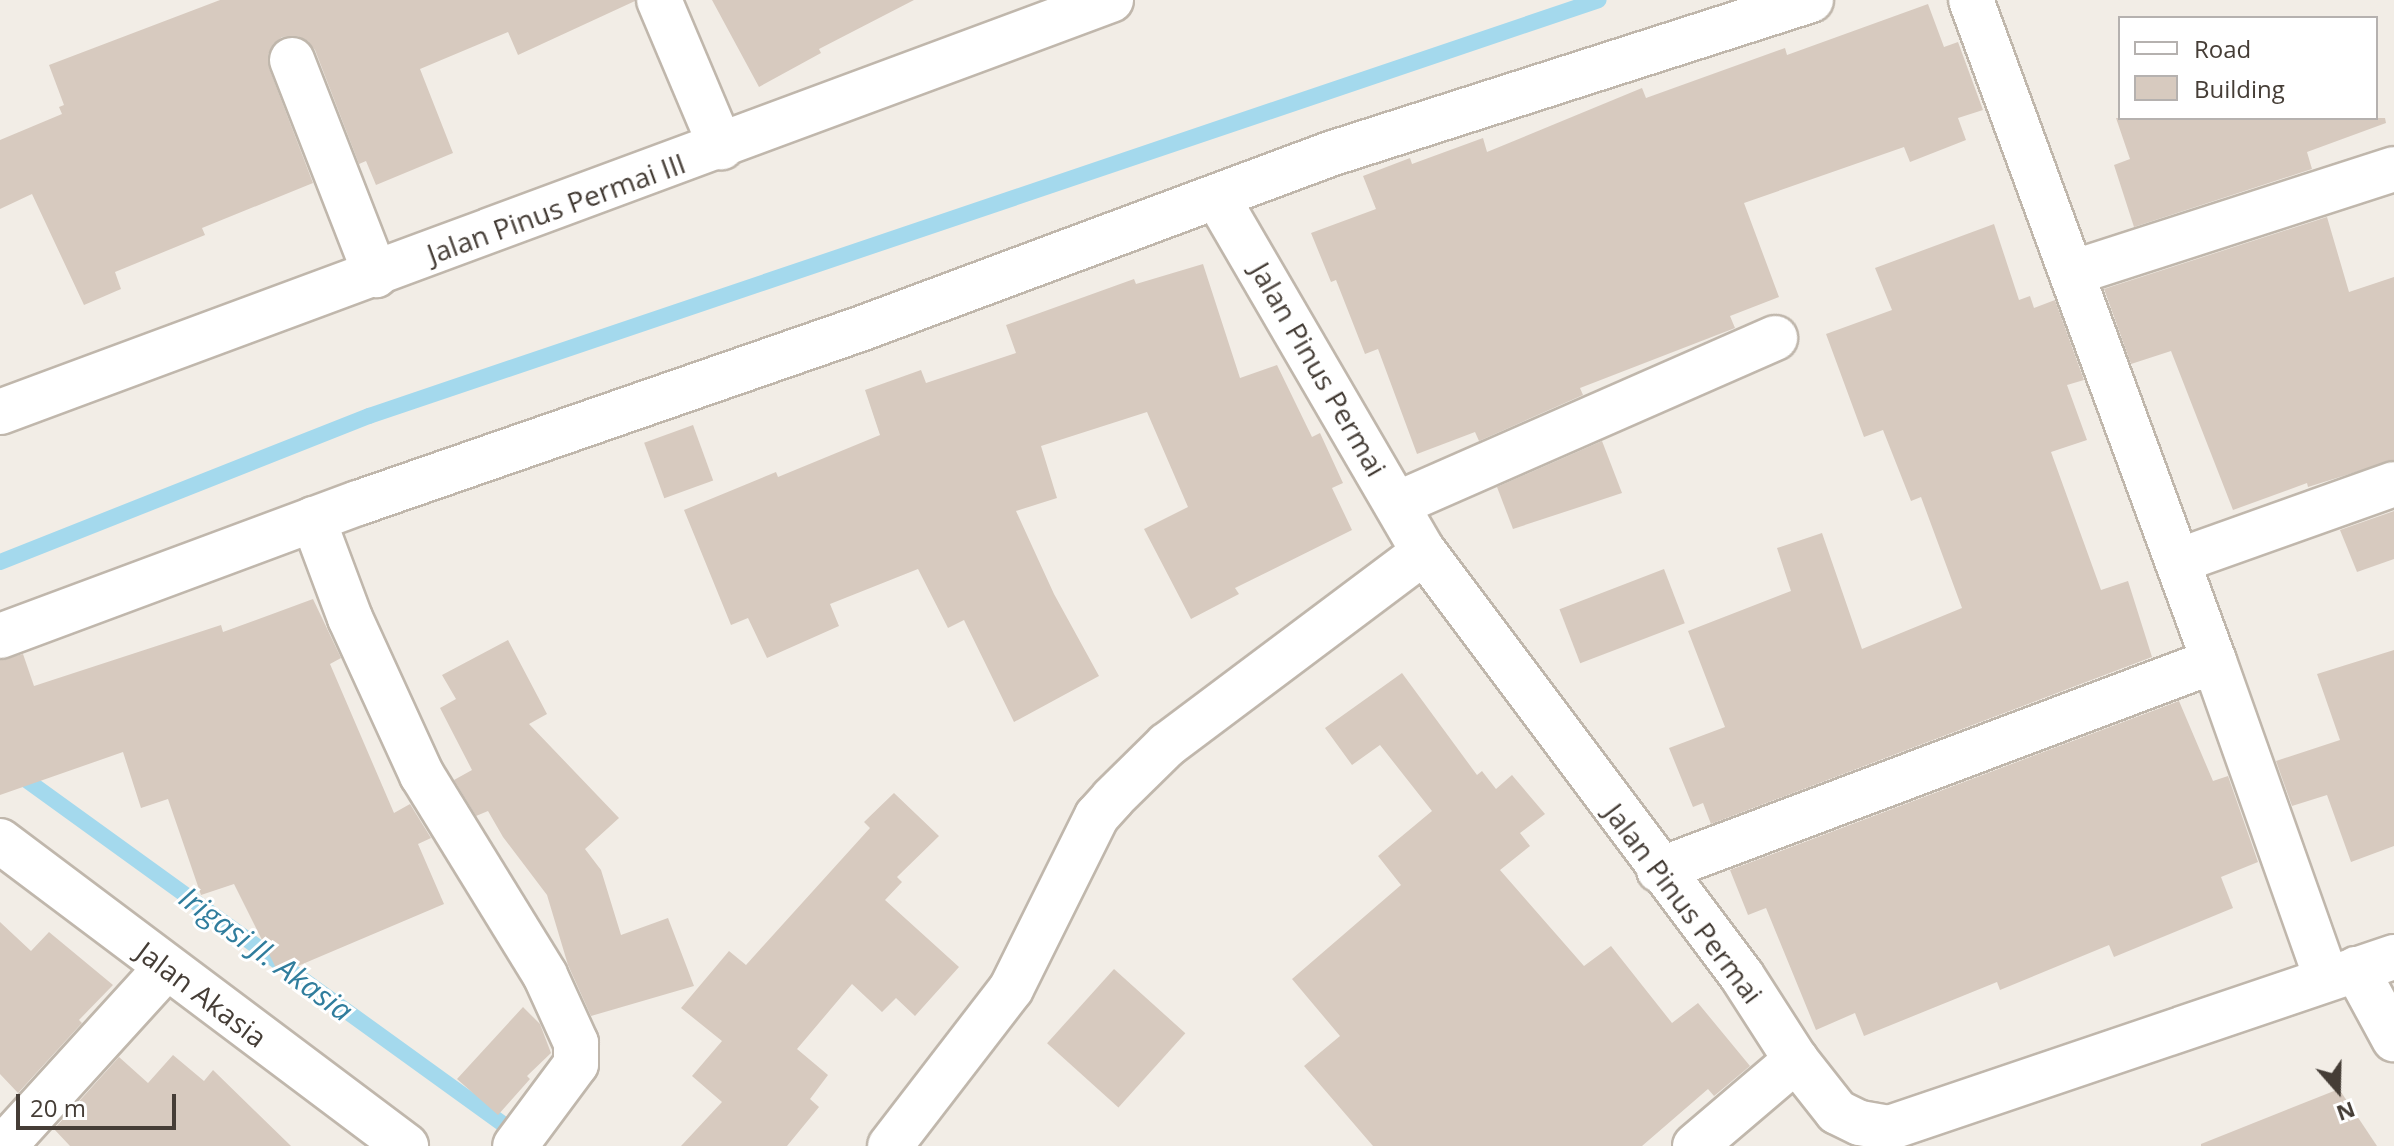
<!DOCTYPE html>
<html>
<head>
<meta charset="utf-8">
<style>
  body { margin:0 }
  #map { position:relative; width:2394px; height:1146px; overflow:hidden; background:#f2ede6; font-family:"Open Sans",sans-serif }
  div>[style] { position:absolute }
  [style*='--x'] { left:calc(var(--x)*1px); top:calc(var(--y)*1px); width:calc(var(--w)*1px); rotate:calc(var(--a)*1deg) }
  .stream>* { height:16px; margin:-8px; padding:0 8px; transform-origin:8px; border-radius:8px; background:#a4d9ed }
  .building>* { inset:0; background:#d7cabf; transform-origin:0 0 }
  .roads { filter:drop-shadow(2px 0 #c0b7ac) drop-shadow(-2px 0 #c0b7ac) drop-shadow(0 2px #c0b7ac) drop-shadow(0 -2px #c0b7ac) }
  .minor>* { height:44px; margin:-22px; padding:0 22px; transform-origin:22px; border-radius:22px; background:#fff }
  .tertiary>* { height:44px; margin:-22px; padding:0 22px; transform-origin:22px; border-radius:22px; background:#fff }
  span { translate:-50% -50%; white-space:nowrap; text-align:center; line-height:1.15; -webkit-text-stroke:6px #fff; paint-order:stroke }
  .street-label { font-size:28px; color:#453d36 }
  .water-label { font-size:30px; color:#307d9d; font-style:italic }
  .legend { position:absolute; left:2118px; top:16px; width:260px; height:104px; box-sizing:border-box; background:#fff; border:2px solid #b5b1af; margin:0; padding:10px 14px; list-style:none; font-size:24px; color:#453d36 }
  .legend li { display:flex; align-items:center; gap:16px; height:40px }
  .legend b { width:40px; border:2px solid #b5b1af }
  .north { position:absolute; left:2298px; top:1050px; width:80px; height:80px; -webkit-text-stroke:6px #fff; paint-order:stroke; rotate:160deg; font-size:22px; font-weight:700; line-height:32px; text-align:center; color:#453d36 }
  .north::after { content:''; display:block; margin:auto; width:28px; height:36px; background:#453d36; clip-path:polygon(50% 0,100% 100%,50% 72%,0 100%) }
  .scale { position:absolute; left:16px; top:1094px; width:160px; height:36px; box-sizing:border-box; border:4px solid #453d36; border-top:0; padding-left:10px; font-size:24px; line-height:28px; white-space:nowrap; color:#453d36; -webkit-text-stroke:6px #fff; paint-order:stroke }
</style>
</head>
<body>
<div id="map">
  <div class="stream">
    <i style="--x:0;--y:562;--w:397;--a:-21.6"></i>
    <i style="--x:369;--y:416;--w:1298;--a:-18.69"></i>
    <i style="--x:0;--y:761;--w:643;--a:35.82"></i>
  </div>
  <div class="building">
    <i style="clip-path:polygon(220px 0,635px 0,635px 1px,518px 55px,508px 32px,420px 69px,453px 153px,376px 185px,366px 161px,359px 164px,315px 50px,308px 41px,297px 36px,282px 37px,273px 44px,268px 55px,269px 68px,313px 183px,202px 228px,205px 235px,115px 272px,121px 289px,84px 305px,32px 194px,0 209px,0 140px,62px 114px,59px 107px,64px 105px,49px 65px)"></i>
    <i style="clip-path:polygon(712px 0,914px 0,819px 49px,821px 53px,759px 87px)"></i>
    <i style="clip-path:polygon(1928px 4px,1944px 47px,1958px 42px,1983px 110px,1958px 118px,1966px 140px,1910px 162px,1904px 147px,1744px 203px,1779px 297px,1730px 316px,1735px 328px,1580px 388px,1583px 395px,1479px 441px,1475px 432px,1417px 454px,1378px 349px,1365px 354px,1336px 280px,1331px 282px,1311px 233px,1376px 209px,1363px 176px,1410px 158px,1412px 164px,1483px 138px,1487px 152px,1642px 88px,1646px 98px,1785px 48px,1787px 55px)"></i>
    <i style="clip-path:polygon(2116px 118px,2385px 118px,2386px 123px,2307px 152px,2312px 169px,2134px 227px,2114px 165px,2130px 159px)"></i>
    <i style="clip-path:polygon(2327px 217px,2349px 292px,2394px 277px,2394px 460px,2308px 487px,2307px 483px,2233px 510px,2171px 351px,2131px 364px,2104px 289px)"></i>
    <i style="clip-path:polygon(1994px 224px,2019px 300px,2030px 296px,2034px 308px,2055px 300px,2084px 380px,2067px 385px,2087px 440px,2051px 452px,2101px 590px,2128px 581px,2152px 657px,1711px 824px,1703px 803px,1693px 807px,1669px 748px,1725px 727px,1688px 631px,1791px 591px,1777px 548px,1822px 533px,1862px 649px,1962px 608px,1921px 497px,1911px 501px,1883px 430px,1864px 437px,1826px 334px,1892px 310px,1875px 268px)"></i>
    <i style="clip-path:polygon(1203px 264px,1240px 378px,1277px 365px,1312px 437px,1320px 433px,1343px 483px,1332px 488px,1352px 530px,1235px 588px,1239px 594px,1191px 619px,1144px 529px,1188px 507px,1147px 412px,1041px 446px,1057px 498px,1016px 511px,1054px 594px,1099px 676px,1014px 722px,964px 620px,948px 628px,918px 569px,830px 604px,839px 626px,767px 658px,748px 618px,731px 625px,684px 510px,776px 472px,778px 477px,880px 435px,865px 390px,921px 370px,926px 383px,1016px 353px,1006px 325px,1134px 279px,1136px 284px)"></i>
    <i style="left:693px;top:425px;width:59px;height:52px;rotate:70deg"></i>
    <i style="clip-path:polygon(1602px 441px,1622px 493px,1513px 529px,1497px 487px)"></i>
    <i style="clip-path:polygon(2394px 511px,2394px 559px,2357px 572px,2340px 530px)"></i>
    <i style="left:1664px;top:569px;width:58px;height:112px;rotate:69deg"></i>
    <i style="clip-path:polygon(313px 599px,341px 658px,330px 664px,394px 813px,410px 804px,431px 838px,418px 844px,444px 904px,279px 974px,234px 884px,201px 895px,168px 799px,141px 808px,123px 752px,0 795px,0 660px,23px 654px,34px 686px,221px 625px,223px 632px)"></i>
    <i style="clip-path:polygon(508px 640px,547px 714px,529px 724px,619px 818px,585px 849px,601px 870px,621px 935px,668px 918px,694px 986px,591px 1016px,568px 965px,547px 895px,503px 837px,488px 811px,476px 816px,454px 780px,472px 770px,440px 708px,456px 699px,442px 675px)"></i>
    <i style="clip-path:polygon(2394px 650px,2394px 846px,2351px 862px,2327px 795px,2292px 806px,2276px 761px,2340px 740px,2317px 674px)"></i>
    <i style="clip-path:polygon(1402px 673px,1477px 775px,1482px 771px,1496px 789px,1512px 775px,1545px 814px,1520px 833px,1530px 846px,1500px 870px,1584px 966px,1611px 946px,1672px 1023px,1698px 1003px,1750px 1066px,1714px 1096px,1708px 1089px,1642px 1146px,1373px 1146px,1304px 1066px,1340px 1036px,1292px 979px,1401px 885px,1378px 856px,1432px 811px,1380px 745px,1352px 765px,1325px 728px)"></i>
    <i style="clip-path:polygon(2179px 701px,2213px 781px,2228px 776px,2258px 862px,2221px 877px,2233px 908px,2114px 957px,2109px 945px,2000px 990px,1997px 982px,1864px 1036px,1855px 1013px,1816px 1030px,1766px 908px,1748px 915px,1730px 870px)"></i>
    <i style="clip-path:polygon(894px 793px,939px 836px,897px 877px,902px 882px,885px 900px,959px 967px,915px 1016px,896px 998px,882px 1012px,852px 984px,797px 1049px,828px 1075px,810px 1099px,819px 1107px,787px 1146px,681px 1146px,722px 1102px,692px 1076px,722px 1041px,681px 1008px,729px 951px,746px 965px,870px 828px,864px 822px)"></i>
    <i style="clip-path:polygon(0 922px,31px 951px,49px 932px,113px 985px,79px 1020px,82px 1023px,18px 1093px,0 1074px)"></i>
    <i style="left:1114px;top:969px;width:96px;height:100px;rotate:42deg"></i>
    <i style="clip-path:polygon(523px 1007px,540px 1024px,551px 1053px,527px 1076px,530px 1079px,498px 1115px,457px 1079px)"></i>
    <i style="clip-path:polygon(173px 1055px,204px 1081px,213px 1070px,291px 1146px,70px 1146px,54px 1129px,119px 1057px,148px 1083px)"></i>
    <i style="clip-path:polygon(2339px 1089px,2377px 1146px,2201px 1146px,2201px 1144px)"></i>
  </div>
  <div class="roads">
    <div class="minor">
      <i style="--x:659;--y:0;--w:160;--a:67.1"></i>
      <i style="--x:1971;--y:0;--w:704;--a:69.82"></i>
      <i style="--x:2214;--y:661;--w:336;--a:70.5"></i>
      <i style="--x:292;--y:60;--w:231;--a:68.7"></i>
      <i style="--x:1217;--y:197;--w:411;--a:59.8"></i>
      <i style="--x:1424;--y:552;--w:530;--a:53.13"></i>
      <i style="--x:1742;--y:976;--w:100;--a:57.3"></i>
      <i style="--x:1796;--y:1060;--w:66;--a:51.7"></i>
      <i style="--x:1837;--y:1112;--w:25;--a:26"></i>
      <i style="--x:1860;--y:1123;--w:29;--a:10"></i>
      <i style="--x:1889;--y:1128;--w:533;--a:-18.71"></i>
      <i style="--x:2072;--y:273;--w:338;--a:-17.9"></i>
      <i style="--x:0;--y:412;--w:1185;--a:-20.35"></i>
      <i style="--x:1397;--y:504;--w:413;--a:-23.7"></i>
      <i style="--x:313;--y:519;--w:106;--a:69.5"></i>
      <i style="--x:350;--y:618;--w:173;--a:65.4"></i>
      <i style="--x:422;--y:775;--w:235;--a:58.4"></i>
      <i style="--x:545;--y:975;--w:75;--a:65.5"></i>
      <i style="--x:576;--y:1043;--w:21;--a:90"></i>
      <i style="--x:576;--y:1064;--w:102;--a:126.6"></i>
      <i style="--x:2178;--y:561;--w:229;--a:-19.6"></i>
      <i style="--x:0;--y:841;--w:508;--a:36.92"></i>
      <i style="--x:1659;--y:870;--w:593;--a:-20.64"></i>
      <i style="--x:2356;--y:969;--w:80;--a:61.5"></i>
      <i style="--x:4;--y:1146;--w:241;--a:-47.7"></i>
      <i style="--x:890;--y:1146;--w:198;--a:-52.4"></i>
      <i style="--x:1011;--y:989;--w:193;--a:-63.6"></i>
      <i style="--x:1097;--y:816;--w:24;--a:-48"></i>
      <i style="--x:1113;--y:798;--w:76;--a:-44.5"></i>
      <i style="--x:1167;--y:745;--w:321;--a:-36.9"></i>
      <i style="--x:1695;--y:1146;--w:133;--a:-40.4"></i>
    </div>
    <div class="tertiary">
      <i style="--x:0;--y:636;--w:382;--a:-20.4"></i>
      <i style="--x:358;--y:503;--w:531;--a:-19.12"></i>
      <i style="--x:860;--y:329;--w:502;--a:-20.42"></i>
      <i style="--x:1330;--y:154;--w:505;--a:-17.75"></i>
    </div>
  </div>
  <div class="street-label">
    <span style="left:556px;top:208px;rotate:-20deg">Jalan Pinus Permai III</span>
    <span style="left:1319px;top:369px;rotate:60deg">Jalan Pinus Permai</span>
    <span style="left:1684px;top:903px;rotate:53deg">Jalan Pinus Permai</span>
    <span style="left:202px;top:994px;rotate:37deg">Jalan Akasia</span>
  </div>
  <div class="water-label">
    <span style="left:266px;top:954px;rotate:36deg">Irigasi Jl. Akasia</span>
  </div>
  <ul class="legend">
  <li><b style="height:10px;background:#fff"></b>Road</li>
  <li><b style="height:22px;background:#d7cabf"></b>Building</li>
  </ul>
  <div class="north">N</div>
  <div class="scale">20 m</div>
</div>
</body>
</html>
